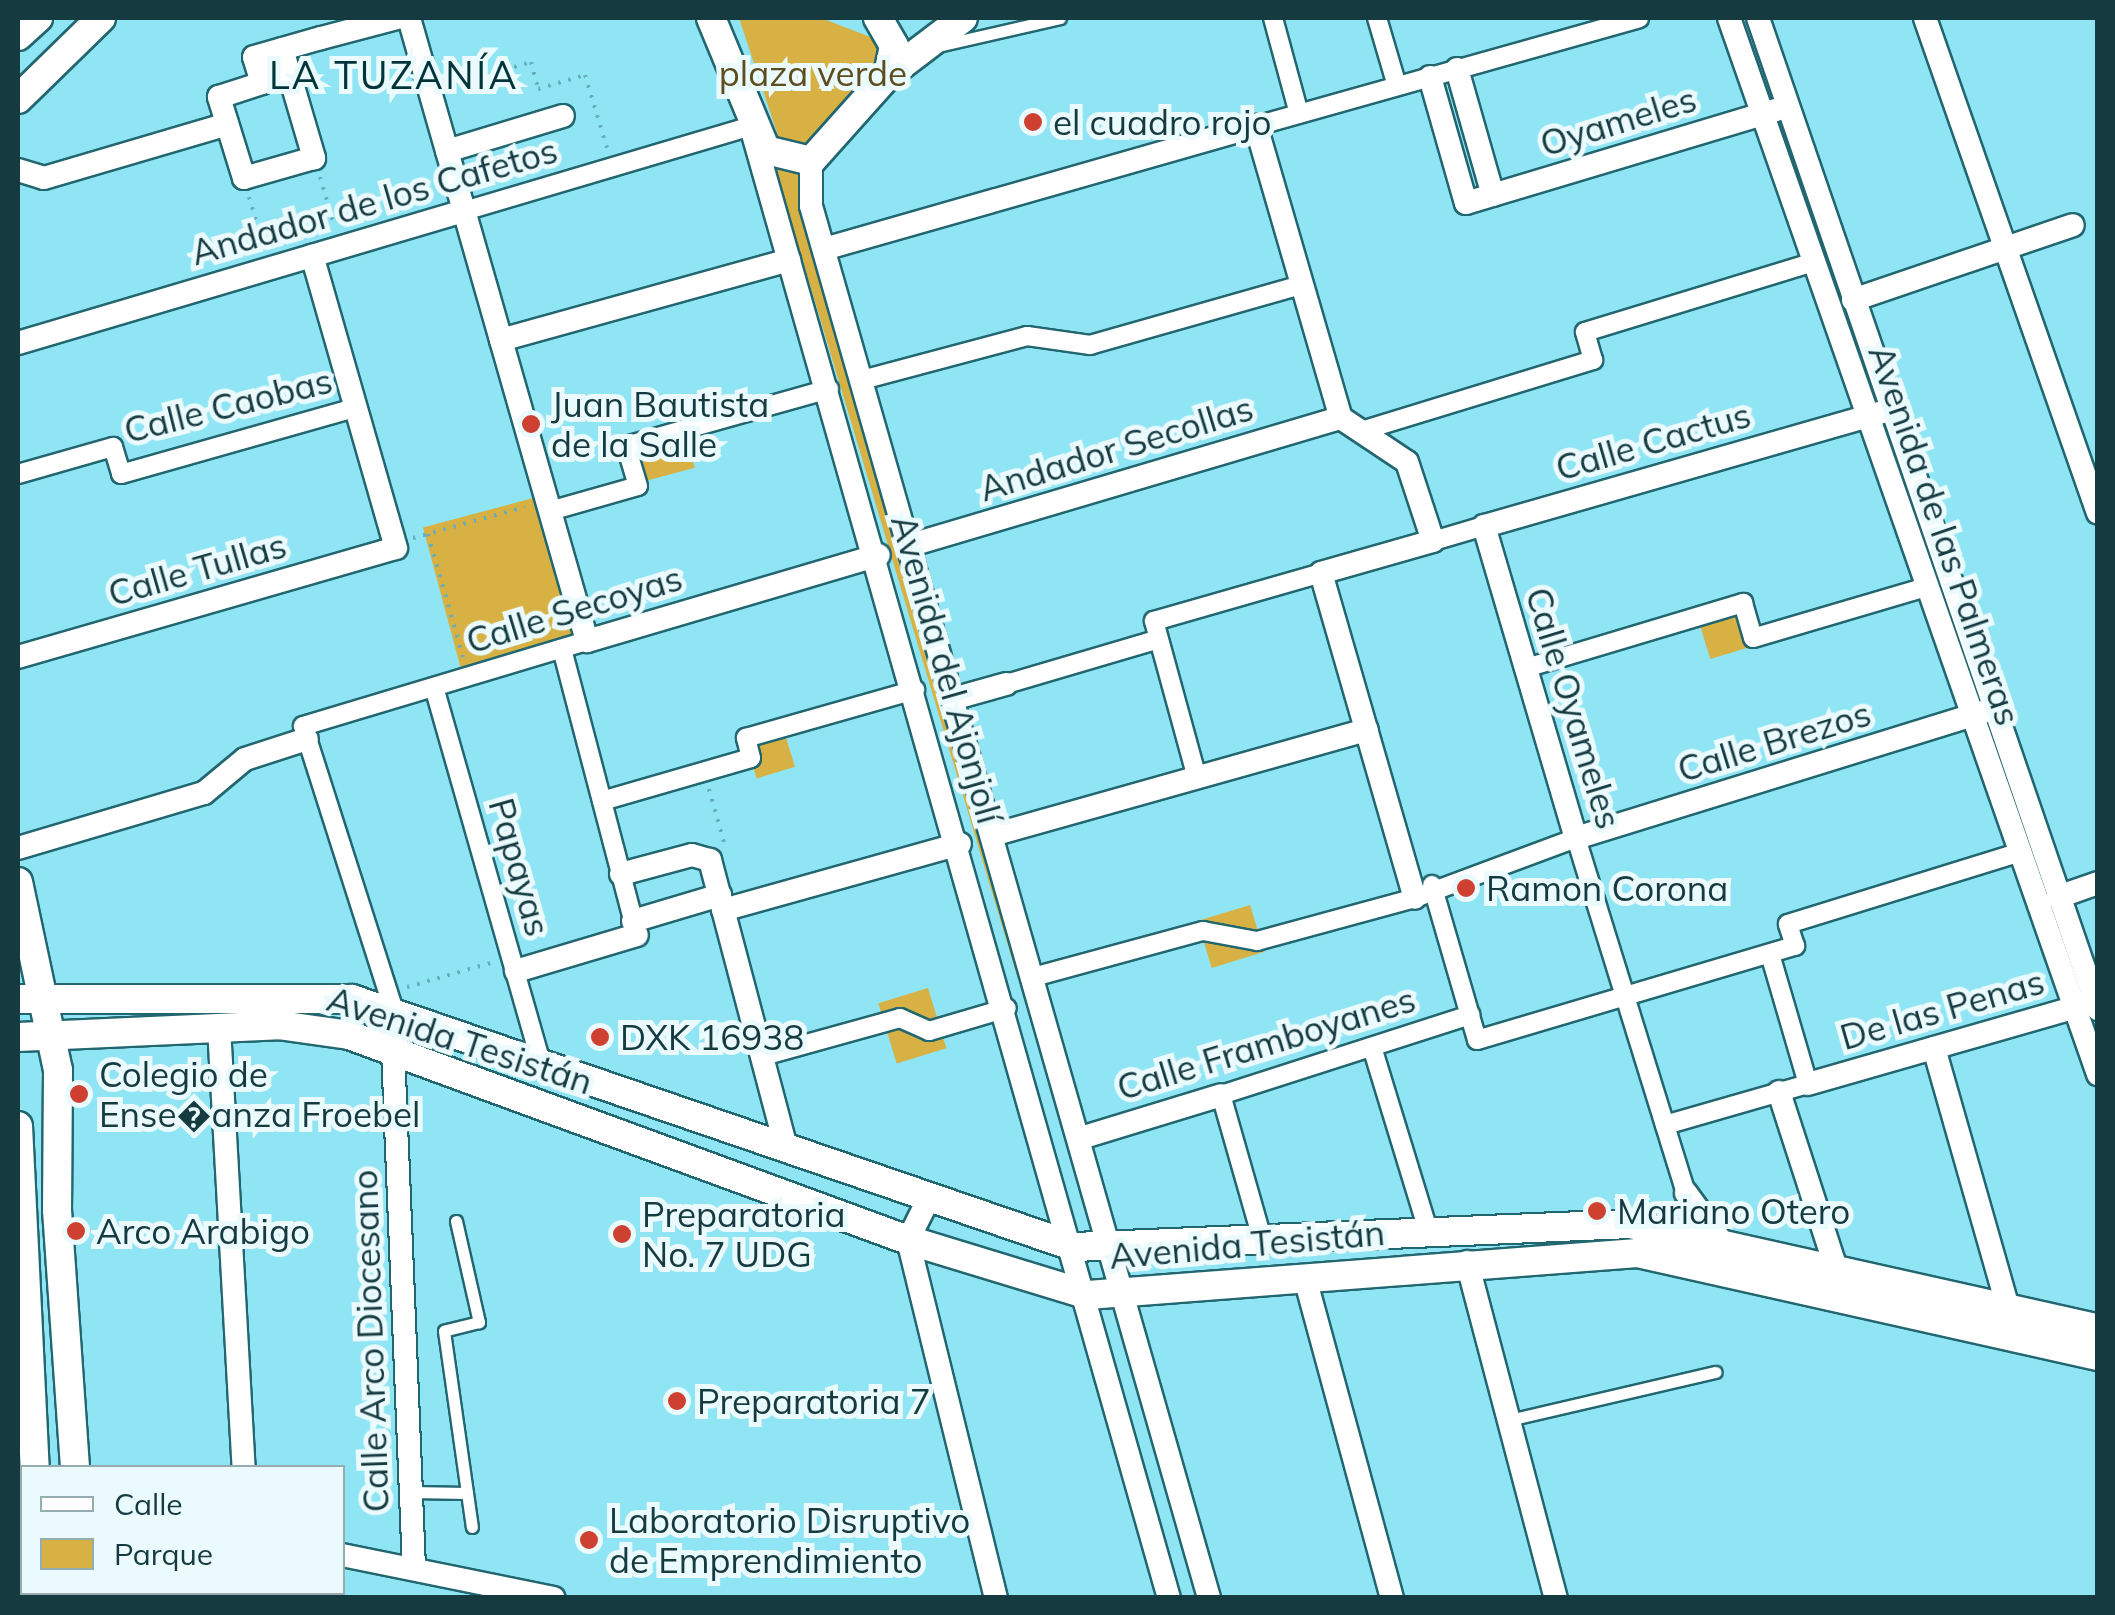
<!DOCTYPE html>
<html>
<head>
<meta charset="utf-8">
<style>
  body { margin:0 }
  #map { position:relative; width:2115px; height:1615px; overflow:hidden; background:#90e5f5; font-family:Mulish,sans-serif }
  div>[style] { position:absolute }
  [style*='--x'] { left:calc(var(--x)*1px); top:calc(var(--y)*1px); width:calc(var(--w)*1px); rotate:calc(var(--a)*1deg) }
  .green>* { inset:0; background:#d7b144; transform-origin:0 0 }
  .path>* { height:4px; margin-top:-2px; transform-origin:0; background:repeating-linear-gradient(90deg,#68adba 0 2.5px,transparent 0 10.5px) }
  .roads { filter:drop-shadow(2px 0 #226670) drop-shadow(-2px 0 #226670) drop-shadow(0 2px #226670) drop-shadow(0 -2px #226670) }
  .service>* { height:11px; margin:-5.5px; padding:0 5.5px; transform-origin:5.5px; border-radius:5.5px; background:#fff }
  .pedestrian>* { height:18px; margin:-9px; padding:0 9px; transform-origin:9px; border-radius:9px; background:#fff }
  .minor>* { height:22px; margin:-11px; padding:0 11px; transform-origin:11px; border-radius:11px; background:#fff }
  .tertiary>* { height:28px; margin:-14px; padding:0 14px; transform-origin:14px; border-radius:14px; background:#fff }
  .dots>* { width:28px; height:28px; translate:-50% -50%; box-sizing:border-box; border:5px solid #eafafd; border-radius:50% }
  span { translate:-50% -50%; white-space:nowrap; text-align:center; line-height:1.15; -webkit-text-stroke:10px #eafafd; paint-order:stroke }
  .park-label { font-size:35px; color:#5c4c1e }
  .street-label { font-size:35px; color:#153a40 }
  .poi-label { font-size:35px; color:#153a40 }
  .left { translate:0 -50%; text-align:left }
  .neighbourhood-label { font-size:38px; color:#00333a; letter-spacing:2.5px }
  .frame { position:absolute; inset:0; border:20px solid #153a40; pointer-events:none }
  .legend { position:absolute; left:20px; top:1465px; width:325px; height:130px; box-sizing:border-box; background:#eafafd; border:2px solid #95adb1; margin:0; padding:12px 18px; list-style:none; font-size:30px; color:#153a40 }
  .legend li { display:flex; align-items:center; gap:20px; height:50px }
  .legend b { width:50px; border:2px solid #95adb1 }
</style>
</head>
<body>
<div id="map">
  <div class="green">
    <i style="clip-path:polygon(739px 18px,821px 18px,894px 46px,828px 130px,803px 145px,780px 142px)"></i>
    <i style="clip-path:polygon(799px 167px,1022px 975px,1018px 979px,775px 168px)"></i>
    <i style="left:685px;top:431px;width:38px;height:59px;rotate:75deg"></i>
    <i style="left:537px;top:497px;width:162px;height:118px;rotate:75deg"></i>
    <i style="left:1746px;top:598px;width:48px;height:52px;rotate:73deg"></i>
    <i style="left:780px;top:718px;width:51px;height:40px;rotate:73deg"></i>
    <i style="left:1250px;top:905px;width:49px;height:55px;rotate:73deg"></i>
    <i style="left:928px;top:988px;width:63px;height:52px;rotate:73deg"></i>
  </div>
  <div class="path">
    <i style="--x:446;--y:66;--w:34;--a:-17"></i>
    <i style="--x:478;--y:56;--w:21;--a:73"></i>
    <i style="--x:484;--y:76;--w:49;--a:-16.6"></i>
    <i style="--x:531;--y:62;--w:28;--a:75"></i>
    <i style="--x:538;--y:89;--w:49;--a:-16.6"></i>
    <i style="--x:585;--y:75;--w:76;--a:73.2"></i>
    <i style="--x:320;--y:177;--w:50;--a:73.7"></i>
    <i style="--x:249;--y:197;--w:50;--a:73.7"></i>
    <i style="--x:428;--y:534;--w:128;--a:74.1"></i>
    <i style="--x:413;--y:538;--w:116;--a:-15.5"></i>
    <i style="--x:709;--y:789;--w:55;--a:74.2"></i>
    <i style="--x:407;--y:987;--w:91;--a:-16"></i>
  </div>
  <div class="roads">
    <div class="service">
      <i style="--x:938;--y:46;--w:125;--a:-12.9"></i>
      <i style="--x:456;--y:1221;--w:104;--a:77.2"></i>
      <i style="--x:479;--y:1322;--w:36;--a:166"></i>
      <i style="--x:444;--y:1331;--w:198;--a:81.9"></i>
      <i style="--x:1509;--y:1420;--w:212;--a:-13.1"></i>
      <i style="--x:411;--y:1492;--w:56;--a:1"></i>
    </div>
    <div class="pedestrian">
      <i style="--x:1273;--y:18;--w:99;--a:74.8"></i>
      <i style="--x:1377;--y:18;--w:71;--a:73.6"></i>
      <i style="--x:1256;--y:126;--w:398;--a:-15.7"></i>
      <i style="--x:464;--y:211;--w:299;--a:-16.5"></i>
      <i style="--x:862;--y:380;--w:171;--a:-14.9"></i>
      <i style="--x:1027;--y:336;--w:64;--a:8.1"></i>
      <i style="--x:1090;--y:345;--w:219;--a:-15.9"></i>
      <i style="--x:1361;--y:431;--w:243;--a:-17"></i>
      <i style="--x:1593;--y:360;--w:29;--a:-106"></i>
      <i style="--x:1585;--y:332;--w:239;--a:-17"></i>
      <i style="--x:18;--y:474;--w:99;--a:-15.9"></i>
      <i style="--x:113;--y:447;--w:28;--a:73"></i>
      <i style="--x:121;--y:474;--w:243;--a:-15.8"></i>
      <i style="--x:550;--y:511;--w:91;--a:-15.9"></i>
      <i style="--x:638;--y:486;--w:42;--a:-106.7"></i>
      <i style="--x:626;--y:446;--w:211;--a:-15.7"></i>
      <i style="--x:1433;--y:541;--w:53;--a:-16.4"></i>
      <i style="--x:562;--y:649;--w:295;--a:75.3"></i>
      <i style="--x:1526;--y:668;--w:227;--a:-16.7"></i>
      <i style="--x:1743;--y:603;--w:36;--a:74"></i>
      <i style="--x:1753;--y:638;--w:180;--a:-16.4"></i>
      <i style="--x:1006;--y:684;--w:159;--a:-16.4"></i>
      <i style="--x:434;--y:687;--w:393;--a:74.1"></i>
      <i style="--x:1197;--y:778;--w:163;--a:-105.3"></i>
      <i style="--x:1154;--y:621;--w:174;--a:-16"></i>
      <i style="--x:602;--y:801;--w:155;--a:-16.1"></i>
      <i style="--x:751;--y:758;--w:21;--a:-104"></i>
      <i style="--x:746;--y:738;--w:176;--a:-15.9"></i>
      <i style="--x:1432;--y:885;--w:161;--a:73.8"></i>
      <i style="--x:1477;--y:1040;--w:332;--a:-16.5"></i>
      <i style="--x:1795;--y:946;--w:23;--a:-108"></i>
      <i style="--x:1788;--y:924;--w:241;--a:-17.2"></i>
      <i style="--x:1037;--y:976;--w:172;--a:-15.2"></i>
      <i style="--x:1203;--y:931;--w:55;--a:10.5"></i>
      <i style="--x:1257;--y:941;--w:164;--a:-15.2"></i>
      <i style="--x:1415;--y:898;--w:172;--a:-20.4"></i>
      <i style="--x:1576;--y:838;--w:372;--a:72.8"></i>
      <i style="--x:395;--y:1014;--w:302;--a:-107.7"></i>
      <i style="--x:303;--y:726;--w:296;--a:-16.7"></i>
      <i style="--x:1372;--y:1047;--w:195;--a:73"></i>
      <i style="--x:763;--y:1056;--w:142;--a:-15.5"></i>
      <i style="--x:900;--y:1018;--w:32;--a:24"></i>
      <i style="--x:929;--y:1031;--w:81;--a:-16.4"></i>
      <i style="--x:1665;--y:1125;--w:149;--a:-16"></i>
      <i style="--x:1808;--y:1084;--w:135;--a:-106.3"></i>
      <i style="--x:1263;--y:1242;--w:153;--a:-105.9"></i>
      <i style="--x:1221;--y:1095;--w:262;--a:-17.8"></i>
    </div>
    <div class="minor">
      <i style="--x:409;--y:18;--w:648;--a:74.05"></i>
      <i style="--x:587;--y:641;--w:304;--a:-16.4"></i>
      <i style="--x:1729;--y:18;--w:1119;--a:70.74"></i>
      <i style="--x:1758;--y:18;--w:1048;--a:71.06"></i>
      <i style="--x:1925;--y:18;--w:524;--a:70.74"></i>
      <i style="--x:282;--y:49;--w:114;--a:73.6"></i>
      <i style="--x:314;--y:158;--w:73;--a:164.1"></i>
      <i style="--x:244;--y:178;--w:85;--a:-107.2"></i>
      <i style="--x:219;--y:97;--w:45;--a:-18"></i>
      <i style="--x:262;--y:83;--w:27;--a:-107"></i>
      <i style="--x:254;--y:57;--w:70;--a:-15.8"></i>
      <i style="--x:321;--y:38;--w:79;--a:-14.7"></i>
      <i style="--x:1457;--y:69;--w:131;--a:74.1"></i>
      <i style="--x:1430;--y:77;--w:131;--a:74.1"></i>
      <i style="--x:1466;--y:203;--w:324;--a:-16.7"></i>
      <i style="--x:753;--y:134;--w:1522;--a:74.14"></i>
      <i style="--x:447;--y:151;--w:121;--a:-16.8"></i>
      <i style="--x:811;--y:161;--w:45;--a:90"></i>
      <i style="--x:811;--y:206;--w:1448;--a:74.04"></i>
      <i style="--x:18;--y:170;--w:27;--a:17"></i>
      <i style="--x:44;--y:178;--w:191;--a:-16.4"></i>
      <i style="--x:824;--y:249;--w:449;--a:-15.9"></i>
      <i style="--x:1256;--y:126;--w:304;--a:73.8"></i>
      <i style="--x:1341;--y:418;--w:79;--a:33.7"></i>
      <i style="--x:1407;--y:462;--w:83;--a:71.8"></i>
      <i style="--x:1433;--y:541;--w:116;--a:164.1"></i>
      <i style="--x:1321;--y:573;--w:338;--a:73.9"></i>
      <i style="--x:1853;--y:300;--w:232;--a:-18.8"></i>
      <i style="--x:501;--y:340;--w:299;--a:-15.5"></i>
      <i style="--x:18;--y:343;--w:465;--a:-16.5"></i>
      <i style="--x:1893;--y:409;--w:425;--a:164"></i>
      <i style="--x:1484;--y:526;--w:325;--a:73.6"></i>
      <i style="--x:1576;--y:838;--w:436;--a:-17.2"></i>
      <i style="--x:911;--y:545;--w:448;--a:-16.5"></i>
      <i style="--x:18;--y:657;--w:393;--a:-16.1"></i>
      <i style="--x:396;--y:548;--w:304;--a:-106"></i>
      <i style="--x:956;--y:698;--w:52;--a:-15.6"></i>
      <i style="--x:996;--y:834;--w:385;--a:-15.7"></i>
      <i style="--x:18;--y:848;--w:194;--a:-16.5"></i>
      <i style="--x:204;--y:793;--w:53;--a:-39.7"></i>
      <i style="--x:245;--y:759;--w:65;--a:-17.9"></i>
      <i style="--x:621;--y:874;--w:73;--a:-15"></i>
      <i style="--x:692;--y:855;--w:19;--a:16"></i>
      <i style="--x:710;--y:860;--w:301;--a:75.2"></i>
      <i style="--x:2058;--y:897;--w:42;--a:-19.3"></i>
      <i style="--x:723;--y:910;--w:246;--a:-15.6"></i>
      <i style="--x:633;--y:921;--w:91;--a:-16.6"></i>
      <i style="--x:516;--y:971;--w:126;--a:-16.6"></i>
      <i style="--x:219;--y:1027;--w:442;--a:86.8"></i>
      <i style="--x:1934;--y:1048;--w:270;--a:74.1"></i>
      <i style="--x:393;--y:1050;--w:519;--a:87.68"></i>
      <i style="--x:1808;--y:1084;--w:290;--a:-16"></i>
      <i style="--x:1779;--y:1092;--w:186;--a:72.1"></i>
      <i style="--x:1084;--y:1137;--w:143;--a:-17"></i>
      <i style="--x:1686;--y:1193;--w:61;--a:53.7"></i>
      <i style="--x:927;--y:1202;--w:42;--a:116.6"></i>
      <i style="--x:908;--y:1240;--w:369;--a:76.2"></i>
      <i style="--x:1467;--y:1262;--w:348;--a:75.2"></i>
      <i style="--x:1305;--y:1278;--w:332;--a:74.8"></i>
      <i style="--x:342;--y:1555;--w:216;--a:11.5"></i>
      <i style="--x:251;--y:1592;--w:6;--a:90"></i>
    </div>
    <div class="tertiary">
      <i style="--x:711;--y:18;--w:143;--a:67.4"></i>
      <i style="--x:766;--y:150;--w:46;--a:13.7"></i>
      <i style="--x:811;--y:161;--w:115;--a:-48.2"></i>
      <i style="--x:888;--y:75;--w:94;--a:-37.2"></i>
      <i style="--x:878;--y:18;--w:32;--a:60"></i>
      <i style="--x:894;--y:46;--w:30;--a:102"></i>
      <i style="--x:18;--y:36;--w:27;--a:-42"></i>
      <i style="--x:18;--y:99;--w:116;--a:-44.3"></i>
      <i style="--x:18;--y:882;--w:192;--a:78"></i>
      <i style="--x:58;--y:1070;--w:140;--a:90.4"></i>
      <i style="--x:57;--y:1210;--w:259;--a:86"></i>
      <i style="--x:18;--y:999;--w:334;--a:0"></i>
      <i style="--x:352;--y:999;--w:764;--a:18.93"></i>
      <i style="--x:1075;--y:1247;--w:555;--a:-2.37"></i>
      <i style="--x:1630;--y:1224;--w:480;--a:12.6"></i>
      <i style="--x:18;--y:1037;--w:261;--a:-2.6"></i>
      <i style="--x:279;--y:1025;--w:71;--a:8.1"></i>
      <i style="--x:349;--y:1035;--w:595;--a:20.14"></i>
      <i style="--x:908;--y:1240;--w:188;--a:17"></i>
      <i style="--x:1088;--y:1295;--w:551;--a:-4.37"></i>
      <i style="--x:1637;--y:1253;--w:472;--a:12.6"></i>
      <i style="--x:18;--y:1126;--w:342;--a:87.2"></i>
      <i style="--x:39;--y:1592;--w:6;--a:90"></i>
      <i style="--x:83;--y:1592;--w:6;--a:90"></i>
    </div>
  </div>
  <div class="dots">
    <i style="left:1033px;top:122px;background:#ce4131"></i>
    <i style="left:531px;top:424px;background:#ce4131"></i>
    <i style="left:1466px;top:888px;background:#ce4131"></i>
    <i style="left:600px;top:1037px;background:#ce4131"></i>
    <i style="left:79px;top:1094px;background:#ce4131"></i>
    <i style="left:1597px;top:1211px;background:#ce4131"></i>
    <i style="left:76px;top:1231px;background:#ce4131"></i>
    <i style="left:622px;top:1234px;background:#ce4131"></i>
    <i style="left:677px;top:1401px;background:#ce4131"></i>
    <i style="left:589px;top:1540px;background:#ce4131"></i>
  </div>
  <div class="park-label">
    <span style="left:813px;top:73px">plaza verde</span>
  </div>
  <div class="street-label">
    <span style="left:1618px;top:121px;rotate:-17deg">Oyameles</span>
    <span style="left:374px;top:201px;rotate:-16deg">Andador de los Cafetos</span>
    <span style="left:228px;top:405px;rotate:-14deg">Calle Caobas</span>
    <span style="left:1653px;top:441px;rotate:-16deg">Calle Cactus</span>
    <span style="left:1116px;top:448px;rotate:-17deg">Andador Secollas</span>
    <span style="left:1945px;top:535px;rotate:71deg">Avenida de las Palmeras</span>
    <span style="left:197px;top:569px;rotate:-16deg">Calle Tullas</span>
    <span style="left:574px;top:609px;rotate:-17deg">Calle Secoyas</span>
    <span style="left:947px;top:669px;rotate:74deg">Avenida del Ajonjolí</span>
    <span style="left:1574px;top:708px;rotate:73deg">Calle Oyameles</span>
    <span style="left:1774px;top:741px;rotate:-17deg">Calle Brezos</span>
    <span style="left:520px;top:867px;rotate:74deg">Papayas</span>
    <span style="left:1942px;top:1009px;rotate:-16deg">De las Penas</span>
    <span style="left:460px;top:1040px;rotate:18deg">Avenida Tesistán</span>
    <span style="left:1266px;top:1043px;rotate:-17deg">Calle Framboyanes</span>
    <span style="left:1247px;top:1244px;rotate:-5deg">Avenida Tesistán</span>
    <span style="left:370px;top:1341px;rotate:-92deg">Calle Arco Diocesano</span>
  </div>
  <div class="poi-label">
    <span class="left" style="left:1053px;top:122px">el cuadro rojo</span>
    <span class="left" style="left:551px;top:424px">Juan Bautista<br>de la Salle</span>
    <span class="left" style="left:1486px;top:888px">Ramon Corona</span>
    <span class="left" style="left:620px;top:1037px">DXK 16938</span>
    <span class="left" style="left:99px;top:1094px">Colegio de<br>Ense�anza Froebel</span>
    <span class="left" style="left:1617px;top:1211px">Mariano Otero</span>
    <span class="left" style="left:642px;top:1234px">Preparatoria<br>No. 7 UDG</span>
    <span class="left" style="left:96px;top:1231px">Arco Arabigo</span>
    <span class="left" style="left:697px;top:1401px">Preparatoria 7</span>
    <span class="left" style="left:609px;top:1540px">Laboratorio Disruptivo<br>de Emprendimiento</span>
  </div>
  <div class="neighbourhood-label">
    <span style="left:394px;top:76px">LA TUZANÍA</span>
  </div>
  <div class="frame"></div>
  <ul class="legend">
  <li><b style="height:12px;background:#fff"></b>Calle</li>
  <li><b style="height:28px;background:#d7b144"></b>Parque</li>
  </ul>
</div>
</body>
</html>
